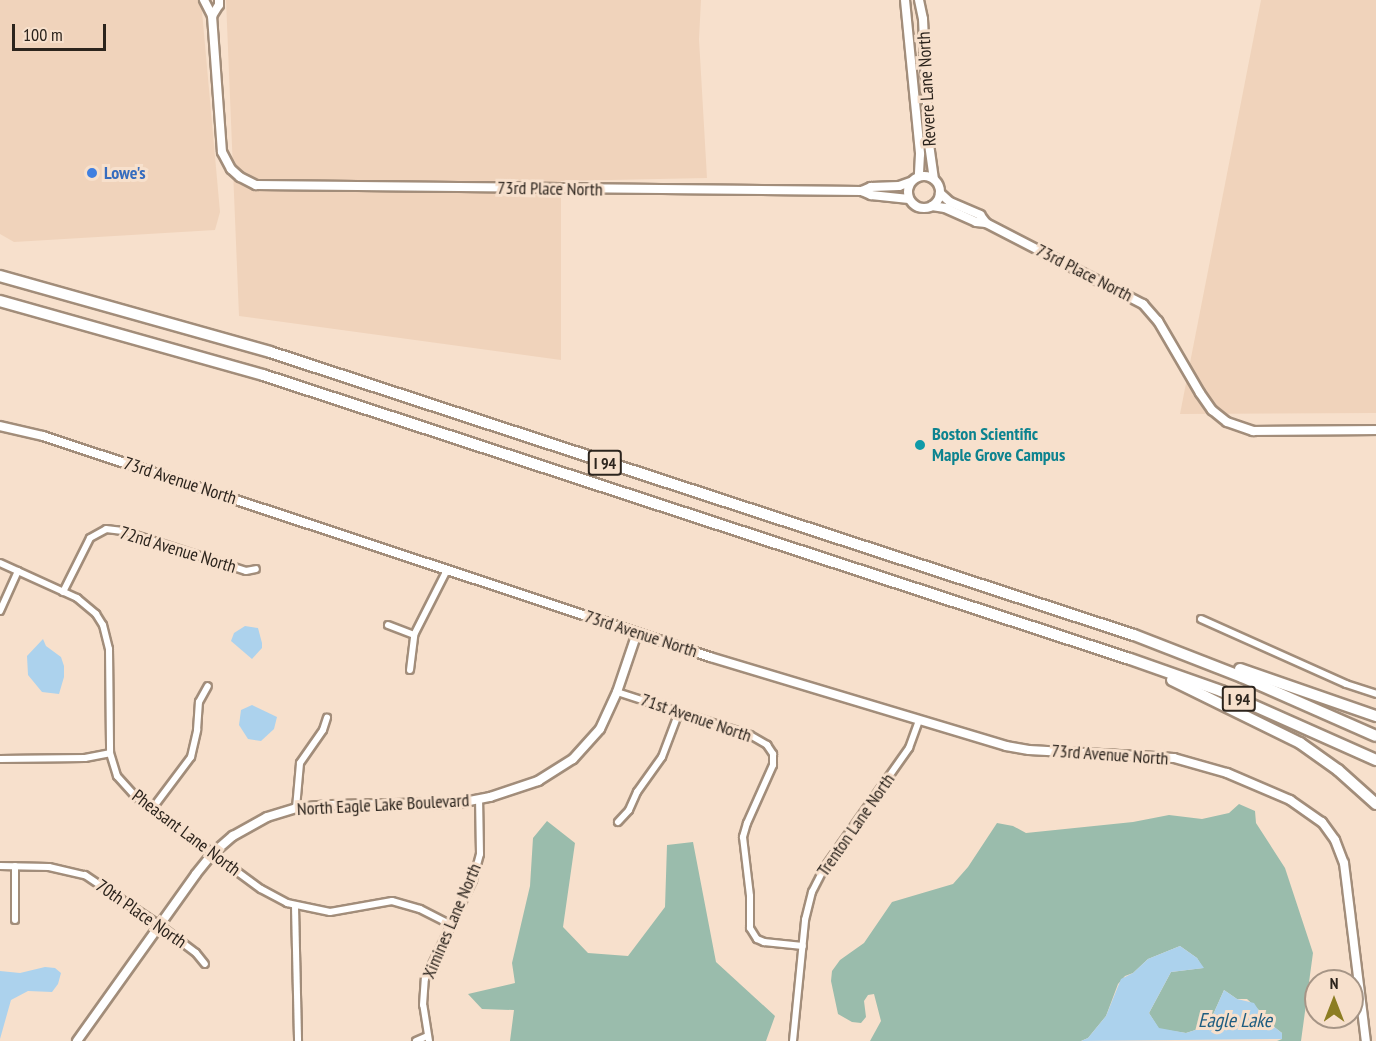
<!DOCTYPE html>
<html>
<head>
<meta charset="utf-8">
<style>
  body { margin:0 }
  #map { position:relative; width:1376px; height:1041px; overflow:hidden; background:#f7e0cc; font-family:"PT Sans Narrow",sans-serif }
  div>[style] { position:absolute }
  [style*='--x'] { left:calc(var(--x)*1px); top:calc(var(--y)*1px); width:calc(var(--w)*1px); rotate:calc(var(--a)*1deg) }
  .built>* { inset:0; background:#f0d3bb }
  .green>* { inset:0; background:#9abcac }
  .water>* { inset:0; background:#acd2ed }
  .roads { filter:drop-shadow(2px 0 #a28d7a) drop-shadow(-2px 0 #a28d7a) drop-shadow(0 2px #a28d7a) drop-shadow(0 -2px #a28d7a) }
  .street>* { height:6px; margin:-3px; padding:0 3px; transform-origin:3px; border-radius:3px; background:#fff }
  .secondary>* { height:8px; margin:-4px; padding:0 4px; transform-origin:4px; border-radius:4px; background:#fff }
  .secondary>.ring { margin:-4px; padding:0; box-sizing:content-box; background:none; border:8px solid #fff; border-radius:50% }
  .highway>* { height:10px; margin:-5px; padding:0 5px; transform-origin:5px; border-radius:5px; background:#fff }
  .dots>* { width:16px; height:16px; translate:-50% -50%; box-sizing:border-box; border:3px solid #f7e0cc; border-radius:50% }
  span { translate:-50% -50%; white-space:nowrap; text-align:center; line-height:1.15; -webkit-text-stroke:6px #f7e0cc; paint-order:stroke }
  .shield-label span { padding:2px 4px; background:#f7e0cc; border:2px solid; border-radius:4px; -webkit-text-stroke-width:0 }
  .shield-label { font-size:16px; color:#2c241d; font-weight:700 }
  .street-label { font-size:18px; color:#2c241d }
  .shop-label { font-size:18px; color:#366cbe; font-weight:700 }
  .left { translate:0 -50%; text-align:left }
  .culture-label { font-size:18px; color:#0d838f; font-weight:700 }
  .water-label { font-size:20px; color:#1f5d81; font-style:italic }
  .north { position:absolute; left:1304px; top:969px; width:60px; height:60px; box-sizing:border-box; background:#f7e0cc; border:2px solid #a69586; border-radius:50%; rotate:0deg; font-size:16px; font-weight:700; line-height:24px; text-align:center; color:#2c241d }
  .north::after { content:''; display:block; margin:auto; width:21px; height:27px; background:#8c7d23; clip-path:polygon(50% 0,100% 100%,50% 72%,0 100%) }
  .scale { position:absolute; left:12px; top:24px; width:94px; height:27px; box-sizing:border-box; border:3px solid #2c241d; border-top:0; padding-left:8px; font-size:18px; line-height:21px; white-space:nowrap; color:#2c241d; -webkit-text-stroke:4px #f7e0cc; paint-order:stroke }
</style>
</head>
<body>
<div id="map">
  <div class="built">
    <i style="clip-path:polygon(0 0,201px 0,220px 212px,215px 230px,14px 242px,0 234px)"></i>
    <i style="clip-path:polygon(226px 0,701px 0,699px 39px,707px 178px,561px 181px,561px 360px,239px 316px)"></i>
    <i style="clip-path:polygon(1261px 0,1376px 0,1376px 413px,1180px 414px)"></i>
  </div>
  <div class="green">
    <i style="clip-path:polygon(1239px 804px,1255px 811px,1256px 823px,1285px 868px,1313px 953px,1301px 1041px,1277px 1041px,1282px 1039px,1282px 1033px,1265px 1020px,1260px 1011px,1247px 999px,1237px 999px,1224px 990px,1208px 1026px,1186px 1033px,1159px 1029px,1149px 1013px,1171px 972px,1203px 968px,1197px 958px,1180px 946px,1148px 959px,1133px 973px,1125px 976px,1118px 984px,1106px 1016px,1088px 1038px,1081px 1041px,870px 1041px,881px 1021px,874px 994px,868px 995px,864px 1001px,866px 1017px,861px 1023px,852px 1022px,838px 1014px,831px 981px,832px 971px,840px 960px,864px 943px,892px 902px,953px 884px,968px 867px,997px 823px,1013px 826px,1026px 833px,1133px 822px,1169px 815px,1202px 819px,1229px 813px)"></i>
    <i style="clip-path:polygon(547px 821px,575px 843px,563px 927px,588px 953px,628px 956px,665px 907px,667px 845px,693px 842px,716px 962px,775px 1016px,766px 1041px,510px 1041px,514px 1010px,482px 1009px,468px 994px,515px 983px,512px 963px,530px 886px,533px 838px)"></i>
  </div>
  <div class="water">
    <i style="clip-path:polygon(245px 626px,258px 628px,262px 643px,262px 648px,252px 659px,231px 641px,234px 633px)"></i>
    <i style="clip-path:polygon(43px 639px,46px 646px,61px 657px,64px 666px,64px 677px,59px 694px,42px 692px,28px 675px,27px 656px)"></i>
    <i style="clip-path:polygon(252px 705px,277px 717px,274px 729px,261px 741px,248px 739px,239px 725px,241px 710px)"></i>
    <i style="clip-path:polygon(1180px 946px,1197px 958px,1204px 968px,1171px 972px,1149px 1013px,1159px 1028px,1186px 1033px,1208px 1026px,1224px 990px,1237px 999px,1254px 1003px,1265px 1020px,1282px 1033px,1282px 1039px,1081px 1041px,1088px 1038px,1106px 1016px,1121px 979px,1133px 973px,1148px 959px)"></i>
    <i style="clip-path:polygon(45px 967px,55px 968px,61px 973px,58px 984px,52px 992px,28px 991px,11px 1000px,0 1039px,0 971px,20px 973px)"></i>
  </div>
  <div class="roads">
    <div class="street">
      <i style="--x:0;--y:563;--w:85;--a:24.4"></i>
      <i style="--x:77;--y:598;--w:25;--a:40"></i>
      <i style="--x:96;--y:614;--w:13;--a:58"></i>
      <i style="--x:103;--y:625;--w:25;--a:76"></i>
      <i style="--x:109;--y:649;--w:104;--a:89.4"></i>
      <i style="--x:110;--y:753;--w:24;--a:73"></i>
      <i style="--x:117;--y:776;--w:28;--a:48"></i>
      <i style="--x:136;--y:797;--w:155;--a:36.4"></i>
      <i style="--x:261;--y:889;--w:30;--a:28"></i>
      <i style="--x:287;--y:903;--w:44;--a:11.8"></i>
      <i style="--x:330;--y:912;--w:63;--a:-10.1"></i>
      <i style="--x:392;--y:901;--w:29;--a:16"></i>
      <i style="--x:420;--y:909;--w:35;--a:27"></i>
      <i style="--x:63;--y:592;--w:60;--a:-63.4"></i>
      <i style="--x:90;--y:538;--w:18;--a:-29"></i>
      <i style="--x:106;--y:529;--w:17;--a:7"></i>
      <i style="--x:123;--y:531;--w:129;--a:18"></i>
      <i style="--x:246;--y:571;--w:10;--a:-11"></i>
      <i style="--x:0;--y:611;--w:44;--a:-65.8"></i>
      <i style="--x:1201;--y:619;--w:159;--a:24.1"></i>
      <i style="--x:1346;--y:684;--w:32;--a:18"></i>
      <i style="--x:388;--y:625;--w:28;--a:21"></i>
      <i style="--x:410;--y:670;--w:35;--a:-83"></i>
      <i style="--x:414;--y:635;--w:73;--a:-63.1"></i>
      <i style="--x:617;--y:692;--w:140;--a:17.9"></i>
      <i style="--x:750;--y:735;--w:20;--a:30"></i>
      <i style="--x:767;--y:745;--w:11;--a:56"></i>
      <i style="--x:773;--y:754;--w:11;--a:90"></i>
      <i style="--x:773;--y:765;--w:64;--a:114.1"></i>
      <i style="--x:747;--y:823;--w:15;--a:106"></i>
      <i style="--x:743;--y:837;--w:59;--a:83.2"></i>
      <i style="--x:750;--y:896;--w:32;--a:90"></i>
      <i style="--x:750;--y:928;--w:13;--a:58"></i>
      <i style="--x:757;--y:939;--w:8;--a:23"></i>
      <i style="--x:764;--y:942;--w:39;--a:6"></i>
      <i style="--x:0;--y:759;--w:85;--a:-0.7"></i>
      <i style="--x:85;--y:758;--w:25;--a:-11"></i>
      <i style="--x:296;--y:808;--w:45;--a:-84.9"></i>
      <i style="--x:300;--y:763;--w:40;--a:-55.1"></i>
      <i style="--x:323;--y:730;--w:13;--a:-72"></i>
      <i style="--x:152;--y:809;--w:65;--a:-53.1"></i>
      <i style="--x:191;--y:757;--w:28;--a:-77"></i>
      <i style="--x:197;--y:730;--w:28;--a:-86"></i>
      <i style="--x:199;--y:702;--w:18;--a:-61"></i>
      <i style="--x:618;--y:822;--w:16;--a:-47"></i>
      <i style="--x:629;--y:810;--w:20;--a:-66"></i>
      <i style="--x:637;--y:792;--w:43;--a:-54.5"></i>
      <i style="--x:662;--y:757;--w:48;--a:-69.3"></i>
      <i style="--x:0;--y:866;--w:49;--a:1.2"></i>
      <i style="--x:49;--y:867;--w:37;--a:13"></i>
      <i style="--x:85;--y:875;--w:89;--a:34"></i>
      <i style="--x:159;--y:925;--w:46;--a:37.1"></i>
      <i style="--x:196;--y:953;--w:14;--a:51"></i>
      <i style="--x:15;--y:866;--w:54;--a:90"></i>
      <i style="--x:295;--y:906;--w:135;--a:88.7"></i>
      <i style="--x:416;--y:1041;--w:12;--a:-24"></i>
      <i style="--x:429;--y:1041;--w:36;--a:-99"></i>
      <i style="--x:423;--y:1005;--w:26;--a:-86"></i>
      <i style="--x:425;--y:979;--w:110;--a:-64.1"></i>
      <i style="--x:473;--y:880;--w:27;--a:-75"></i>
      <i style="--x:480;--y:854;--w:55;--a:-91"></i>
      <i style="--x:793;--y:1041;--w:122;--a:-84.3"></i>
      <i style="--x:805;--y:920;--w:29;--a:-76"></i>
      <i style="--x:812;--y:892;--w:28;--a:-63"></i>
      <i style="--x:825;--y:867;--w:146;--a:-54.8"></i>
      <i style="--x:909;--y:748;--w:30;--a:-70"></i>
    </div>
    <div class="secondary">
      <i style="--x:204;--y:0;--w:18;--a:63"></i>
      <i style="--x:212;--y:16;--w:136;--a:85.8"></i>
      <i style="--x:222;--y:152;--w:19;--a:62"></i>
      <i style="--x:231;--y:169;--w:12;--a:42"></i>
      <i style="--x:240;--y:177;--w:18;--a:27"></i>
      <i style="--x:256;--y:185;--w:606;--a:0.57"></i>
      <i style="--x:862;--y:191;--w:10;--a:24"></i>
      <i style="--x:871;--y:195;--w:38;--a:6"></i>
      <i style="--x:905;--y:0;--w:155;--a:84.4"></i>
      <i style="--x:920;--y:154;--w:22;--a:93"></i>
      <i style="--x:919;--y:0;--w:19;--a:78"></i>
      <i style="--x:923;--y:19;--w:125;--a:87.3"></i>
      <i style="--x:929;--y:144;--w:35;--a:82"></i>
      <i style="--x:212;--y:16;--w:13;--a:-58"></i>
      <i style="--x:219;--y:5;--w:5;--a:-90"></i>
      <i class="ring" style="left:908px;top:176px;width:24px;height:24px"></i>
      <i style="--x:862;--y:191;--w:10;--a:-24"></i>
      <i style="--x:871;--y:187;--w:28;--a:-2"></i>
      <i style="--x:899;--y:186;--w:12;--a:-20"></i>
      <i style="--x:940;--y:193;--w:13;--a:42"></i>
      <i style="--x:950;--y:202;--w:33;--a:23"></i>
      <i style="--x:980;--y:215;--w:10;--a:53"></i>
      <i style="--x:932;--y:206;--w:13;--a:9"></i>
      <i style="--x:945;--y:208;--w:34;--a:24"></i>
      <i style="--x:976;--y:222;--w:10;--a:6"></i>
      <i style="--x:986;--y:223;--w:177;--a:27.3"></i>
      <i style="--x:1143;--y:304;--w:23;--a:49"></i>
      <i style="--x:1158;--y:321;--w:83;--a:59.7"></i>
      <i style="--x:1200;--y:393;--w:21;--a:55"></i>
      <i style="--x:1212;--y:410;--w:19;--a:39"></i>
      <i style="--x:1227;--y:422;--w:28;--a:19"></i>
      <i style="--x:1253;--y:431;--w:123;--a:-0.5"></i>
      <i style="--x:0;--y:426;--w:44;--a:13.1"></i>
      <i style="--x:43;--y:436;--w:703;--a:18.33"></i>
      <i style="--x:710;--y:657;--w:309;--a:16.7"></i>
      <i style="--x:1006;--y:746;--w:23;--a:10"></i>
      <i style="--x:1029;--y:750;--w:145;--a:3.2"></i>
      <i style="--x:1174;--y:758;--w:55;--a:15.8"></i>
      <i style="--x:1227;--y:773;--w:69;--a:23.2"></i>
      <i style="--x:1290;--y:800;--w:39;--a:35"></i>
      <i style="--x:1322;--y:822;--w:22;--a:54"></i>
      <i style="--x:1335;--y:840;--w:25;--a:69"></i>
      <i style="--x:1344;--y:863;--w:179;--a:83"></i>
      <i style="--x:77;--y:1041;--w:205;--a:-54.5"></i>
      <i style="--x:196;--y:874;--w:26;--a:-51"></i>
      <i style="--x:212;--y:854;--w:28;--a:-41"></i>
      <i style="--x:233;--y:836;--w:39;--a:-29"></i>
      <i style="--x:267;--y:817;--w:30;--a:-17"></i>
      <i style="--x:296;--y:808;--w:35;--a:-5"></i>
      <i style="--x:331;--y:805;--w:128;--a:-0.9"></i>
      <i style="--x:459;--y:803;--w:32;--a:-11"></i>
      <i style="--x:490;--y:797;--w:51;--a:-18.4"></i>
      <i style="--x:538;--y:781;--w:41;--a:-32.2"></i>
      <i style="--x:573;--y:759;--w:40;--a:-48"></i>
      <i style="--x:600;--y:729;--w:41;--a:-65.3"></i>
      <i style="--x:617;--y:692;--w:62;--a:-71.3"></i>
    </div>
    <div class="highway">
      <i style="--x:0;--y:276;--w:280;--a:15.7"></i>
      <i style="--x:270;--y:352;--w:909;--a:18.14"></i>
      <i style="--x:1134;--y:635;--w:116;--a:21.3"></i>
      <i style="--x:1242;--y:677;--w:146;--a:23.8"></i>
      <i style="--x:0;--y:301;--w:273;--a:15.7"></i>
      <i style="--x:263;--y:375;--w:912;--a:18.14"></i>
      <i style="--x:1130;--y:659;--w:96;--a:19.4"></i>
      <i style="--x:1221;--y:691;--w:170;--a:24"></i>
      <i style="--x:1240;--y:669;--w:144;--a:19.1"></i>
      <i style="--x:1172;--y:680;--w:143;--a:26.2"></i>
      <i style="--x:1300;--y:743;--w:47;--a:35.4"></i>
      <i style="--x:1338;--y:770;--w:51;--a:41.8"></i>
    </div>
  </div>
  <div class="dots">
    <i style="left:92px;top:173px;background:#3f7fe0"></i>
    <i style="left:920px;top:445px;background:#0f9aa8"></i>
  </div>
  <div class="shield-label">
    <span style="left:605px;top:463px">I 94</span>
    <span style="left:1239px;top:699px">I 94</span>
  </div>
  <div class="street-label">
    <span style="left:927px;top:89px;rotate:-93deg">Revere Lane North</span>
    <span style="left:550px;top:189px;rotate:1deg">73rd Place North</span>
    <span style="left:1084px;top:273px;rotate:27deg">73rd Place North</span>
    <span style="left:180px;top:481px;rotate:18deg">73rd Avenue North</span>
    <span style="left:178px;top:550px;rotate:17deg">72nd Avenue North</span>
    <span style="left:641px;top:634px;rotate:18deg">73rd Avenue North</span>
    <span style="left:696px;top:718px;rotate:19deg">71st Avenue North</span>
    <span style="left:1110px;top:755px;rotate:4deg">73rd Avenue North</span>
    <span style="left:383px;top:805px;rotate:-3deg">North Eagle Lake Boulevard</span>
    <span style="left:856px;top:825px;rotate:-55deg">Trenton Lane North</span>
    <span style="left:186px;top:833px;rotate:37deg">Pheasant Lane North</span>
    <span style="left:141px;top:914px;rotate:35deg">70th Place North</span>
    <span style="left:452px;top:921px;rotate:-67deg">Ximines Lane North</span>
  </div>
  <div class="shop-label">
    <span class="left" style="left:104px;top:173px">Lowe's</span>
  </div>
  <div class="culture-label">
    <span class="left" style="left:932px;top:445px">Boston Scientific<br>Maple Grove Campus</span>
  </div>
  <div class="water-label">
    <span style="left:1235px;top:1020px">Eagle Lake</span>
  </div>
  <div class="north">N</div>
  <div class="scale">100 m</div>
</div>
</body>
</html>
